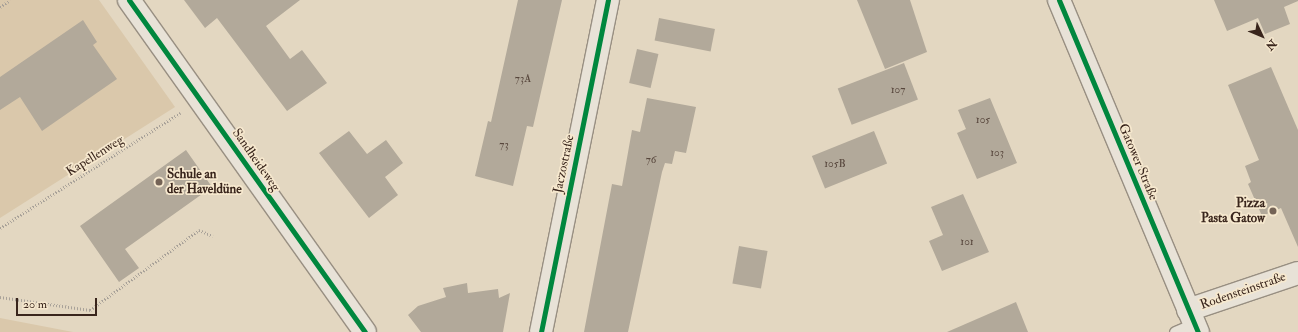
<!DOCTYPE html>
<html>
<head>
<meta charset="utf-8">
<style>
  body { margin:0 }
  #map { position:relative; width:1298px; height:332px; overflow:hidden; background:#e3d7c1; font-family:"IM FELL Double Pica",serif }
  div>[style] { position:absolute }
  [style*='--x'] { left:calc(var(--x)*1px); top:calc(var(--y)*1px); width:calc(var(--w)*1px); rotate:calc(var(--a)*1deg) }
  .green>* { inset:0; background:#dac8ab }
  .building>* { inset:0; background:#b2a99a; transform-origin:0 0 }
  .path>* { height:2.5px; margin-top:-1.25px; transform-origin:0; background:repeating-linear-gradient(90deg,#a9a299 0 1px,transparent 0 3px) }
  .roads { filter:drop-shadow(1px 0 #988f82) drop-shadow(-1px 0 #988f82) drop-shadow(0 1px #988f82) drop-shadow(0 -1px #988f82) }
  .service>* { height:11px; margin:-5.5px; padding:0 5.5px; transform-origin:5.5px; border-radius:5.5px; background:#e8e2d7 }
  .minor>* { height:22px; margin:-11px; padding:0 11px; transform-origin:11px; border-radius:11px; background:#e8e2d7 }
  .secondary>* { height:22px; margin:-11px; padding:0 11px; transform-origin:11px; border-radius:11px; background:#e8e2d7 }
  .cycleway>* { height:5px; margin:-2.5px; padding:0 2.5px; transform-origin:2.5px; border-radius:2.5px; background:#00873e }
  .dots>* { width:11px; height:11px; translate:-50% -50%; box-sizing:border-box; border:2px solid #f6e8ce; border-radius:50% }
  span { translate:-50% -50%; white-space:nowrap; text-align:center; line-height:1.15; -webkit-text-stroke:3.5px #f6e8ce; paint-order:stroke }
  .number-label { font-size:11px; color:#57463c }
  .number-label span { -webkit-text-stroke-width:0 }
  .street-label { font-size:13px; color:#39251c }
  .poi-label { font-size:13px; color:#39251c; font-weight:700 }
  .left { translate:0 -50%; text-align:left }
  .right { translate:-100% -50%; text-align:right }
  .north { position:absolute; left:1242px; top:16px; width:40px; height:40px; -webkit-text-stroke:3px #f6e8ce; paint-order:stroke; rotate:134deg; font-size:11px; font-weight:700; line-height:16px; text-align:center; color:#39251c }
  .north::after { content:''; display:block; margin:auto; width:14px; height:18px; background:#39251c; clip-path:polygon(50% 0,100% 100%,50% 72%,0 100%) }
  .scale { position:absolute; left:16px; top:298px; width:81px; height:18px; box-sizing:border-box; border:2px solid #39251c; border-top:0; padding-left:5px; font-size:12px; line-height:14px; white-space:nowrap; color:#39251c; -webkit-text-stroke:3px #f6e8ce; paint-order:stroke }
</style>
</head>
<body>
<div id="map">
  <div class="green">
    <i style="clip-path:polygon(0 0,99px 0,175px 107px,0 218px)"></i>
    <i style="clip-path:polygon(0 318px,73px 332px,0 332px)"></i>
  </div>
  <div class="building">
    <i style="clip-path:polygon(184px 0,300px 0,266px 26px,290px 59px,302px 50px,327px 83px,287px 111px,217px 18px,205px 28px)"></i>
    <i style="clip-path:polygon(518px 0,562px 0,533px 127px,527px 126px,513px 186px,475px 176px,488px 121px,491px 122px)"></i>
    <i style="clip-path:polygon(857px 0,910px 0,927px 52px,885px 69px)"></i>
    <i style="clip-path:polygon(1214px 0,1298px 0,1298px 1px,1284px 7px,1290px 24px,1265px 34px,1258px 18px,1227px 31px)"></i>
    <i style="left:659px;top:18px;width:57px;height:23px;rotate:11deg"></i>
    <i style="clip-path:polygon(83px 20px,97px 42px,93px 45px,117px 79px,42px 131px,20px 97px,0 110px,0 77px)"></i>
    <i style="left:637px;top:49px;width:22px;height:35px;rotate:13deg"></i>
    <i style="left:904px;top:63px;width:39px;height:71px;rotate:69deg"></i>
    <i style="clip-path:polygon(1271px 67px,1298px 130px,1298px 247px,1281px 208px,1262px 216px,1248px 184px,1251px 182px,1245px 166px,1259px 160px,1228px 85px)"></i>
    <i style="clip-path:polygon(647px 98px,696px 107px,686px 153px,675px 151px,672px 164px,665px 163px,662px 172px,628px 332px,584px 332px,612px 184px,622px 186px,632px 130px,640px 132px)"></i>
    <i style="clip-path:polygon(990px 98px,1017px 163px,977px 179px,957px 133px,966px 129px,958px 110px)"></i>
    <i style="clip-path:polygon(349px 131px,367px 154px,386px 140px,403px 163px,385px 177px,398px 195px,369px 218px,319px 153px)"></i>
    <i style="left:874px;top:131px;width:35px;height:67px;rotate:68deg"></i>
    <i style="clip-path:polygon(186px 150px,212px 187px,125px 249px,139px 268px,119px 282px,80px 226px)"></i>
    <i style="clip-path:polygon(963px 194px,989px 252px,942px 271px,929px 241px,943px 235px,931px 207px)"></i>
    <i style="left:739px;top:246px;width:29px;height:38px;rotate:10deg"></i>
    <i style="clip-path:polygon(467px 283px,468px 293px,498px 289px,499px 298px,510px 293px,503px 332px,421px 332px,408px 315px,418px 306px,446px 297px,443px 288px)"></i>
    <i style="clip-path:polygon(1016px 302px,1028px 332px,947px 332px)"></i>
  </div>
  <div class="path">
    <i style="--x:0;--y:7;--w:12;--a:-35"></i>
    <i style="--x:0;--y:228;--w:214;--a:-32.6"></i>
    <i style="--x:0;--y:297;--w:91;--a:8.2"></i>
    <i style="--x:90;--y:310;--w:135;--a:-36.3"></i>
    <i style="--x:199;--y:230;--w:15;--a:23"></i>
  </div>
  <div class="roads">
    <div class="service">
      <i style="--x:1175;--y:332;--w:21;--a:-23"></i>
    </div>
    <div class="minor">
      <i style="--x:129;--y:0;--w:407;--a:54.6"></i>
      <i style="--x:1188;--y:310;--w:116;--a:-18.6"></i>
      <i style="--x:541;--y:332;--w:339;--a:-78.6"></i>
    </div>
    <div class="secondary">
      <i style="--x:1059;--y:0;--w:360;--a:67.3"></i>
    </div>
  </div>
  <div class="cycleway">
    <i style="--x:129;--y:0;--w:407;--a:54.6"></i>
    <i style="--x:1059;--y:0;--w:360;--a:67.3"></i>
    <i style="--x:541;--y:332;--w:339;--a:-78.6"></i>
  </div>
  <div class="dots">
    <i style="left:159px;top:182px;background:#746356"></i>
    <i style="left:1273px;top:211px;background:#746356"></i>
  </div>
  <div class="number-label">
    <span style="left:523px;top:79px">73A</span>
    <span style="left:898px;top:90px">107</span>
    <span style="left:983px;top:120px">105</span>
    <span style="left:504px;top:145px">73</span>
    <span style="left:997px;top:153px">103</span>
    <span style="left:651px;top:160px">76</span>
    <span style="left:835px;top:164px">105B</span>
    <span style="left:967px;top:242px">101</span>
  </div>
  <div class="street-label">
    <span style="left:95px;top:156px;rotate:-32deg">Kapellenweg</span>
    <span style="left:256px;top:160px;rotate:55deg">Sandheideweg</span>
    <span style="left:1138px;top:162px;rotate:67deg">Gatower Straße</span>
    <span style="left:564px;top:164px;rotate:-78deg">Jaczostraße</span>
    <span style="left:1243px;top:291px;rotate:-19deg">Rodensteinstraße</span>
  </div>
  <div class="poi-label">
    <span class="left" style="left:167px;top:182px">Schule an<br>der Haveldüne</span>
    <span class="right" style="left:1265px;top:211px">Pizza<br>Pasta Gatow</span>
  </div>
  <div class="north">N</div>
  <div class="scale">20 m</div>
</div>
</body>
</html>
